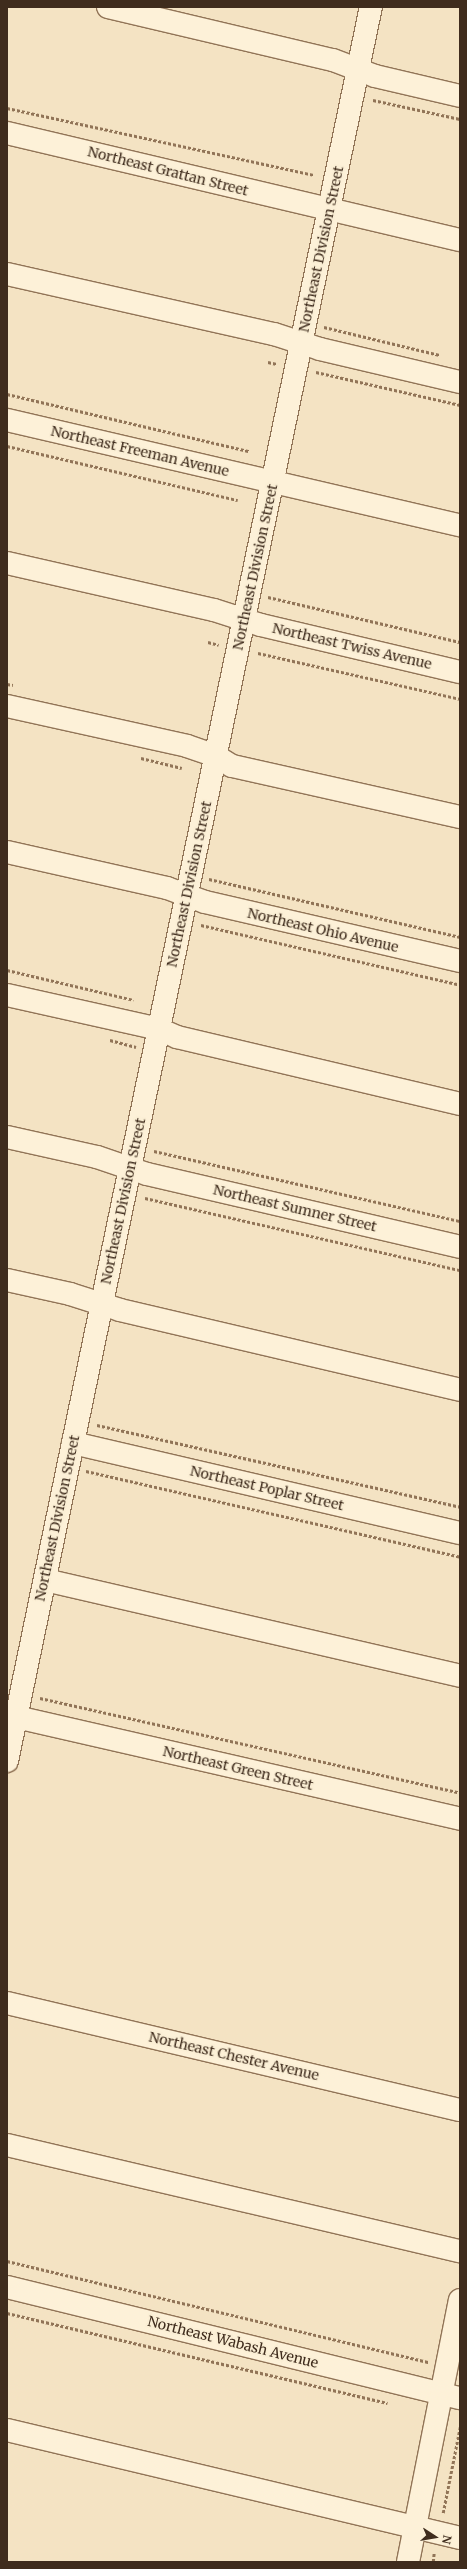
<!DOCTYPE html>
<html>
<head>
<meta charset="utf-8">
<style>
  body { margin:0 }
  #map { position:relative; width:467px; height:2569px; overflow:hidden; background:#f4e3c3; font-family:Merriweather,serif }
  div>[style] { position:absolute }
  [style*='--x'] { left:calc(var(--x)*1px); top:calc(var(--y)*1px); width:calc(var(--w)*1px); rotate:calc(var(--a)*1deg) }
  .path>* { height:2.5px; margin-top:-1.25px; transform-origin:0; background:repeating-linear-gradient(90deg,#917457 0 3px,transparent 0 5px) }
  .roads { filter:drop-shadow(1px 0 #917457) drop-shadow(-1px 0 #917457) drop-shadow(0 1px #917457) drop-shadow(0 -1px #917457) }
  .minor>* { height:22px; margin:-11px; padding:0 11px; transform-origin:11px; border-radius:11px; background:#fdf1d8 }
  span { translate:-50% -50%; white-space:nowrap; text-align:center; line-height:1.15; -webkit-text-stroke:3.5px #faeed4; paint-order:stroke }
  .street-label { font-size:14px; color:#3f2c1d }
  .frame { position:absolute; inset:0; border:8px solid #3f2c1d; pointer-events:none }
  .north { position:absolute; left:415px; top:2517px; width:40px; height:40px; -webkit-text-stroke:3px #faeed4; paint-order:stroke; rotate:102deg; font-size:11px; font-weight:700; line-height:16px; text-align:center; color:#3f2c1d }
  .north::after { content:''; display:block; margin:auto; width:14px; height:18px; background:#3f2c1d; clip-path:polygon(50% 0,100% 100%,50% 72%,0 100%) }
</style>
</head>
<body>
<div id="map">
  <div class="path">
    <i style="--x:373;--y:100;--w:89;--a:12.3"></i>
    <i style="--x:7;--y:108;--w:315;--a:12.3"></i>
    <i style="--x:324;--y:327;--w:119;--a:13.6"></i>
    <i style="--x:268;--y:362;--w:9;--a:13"></i>
    <i style="--x:316;--y:372;--w:148;--a:12.9"></i>
    <i style="--x:7;--y:394;--w:249;--a:13.3"></i>
    <i style="--x:7;--y:446;--w:237;--a:13.2"></i>
    <i style="--x:268;--y:597;--w:197;--a:13.2"></i>
    <i style="--x:208;--y:642;--w:11;--a:15"></i>
    <i style="--x:258;--y:653;--w:207;--a:12.8"></i>
    <i style="--x:7;--y:684;--w:6;--a:9"></i>
    <i style="--x:141;--y:758;--w:42;--a:13.7"></i>
    <i style="--x:209;--y:879;--w:258;--a:13"></i>
    <i style="--x:201;--y:925;--w:266;--a:13"></i>
    <i style="--x:7;--y:970;--w:130;--a:13.3"></i>
    <i style="--x:110;--y:1040;--w:27;--a:15"></i>
    <i style="--x:154;--y:1151;--w:314;--a:12.9"></i>
    <i style="--x:145;--y:1198;--w:323;--a:12.9"></i>
    <i style="--x:97;--y:1425;--w:372;--a:12.7"></i>
    <i style="--x:86;--y:1471;--w:384;--a:12.9"></i>
    <i style="--x:40;--y:1698;--w:431;--a:12.7"></i>
    <i style="--x:7;--y:2261;--w:434;--a:13.5"></i>
    <i style="--x:7;--y:2313;--w:391;--a:13.3"></i>
    <i style="--x:443;--y:2513;--w:88;--a:-78.8"></i>
    <i style="--x:433;--y:2562;--w:9;--a:-84"></i>
  </div>
  <div class="roads">
    <div class="minor">
      <i style="--x:108;--y:7;--w:231;--a:13.3"></i>
      <i style="--x:333;--y:60;--w:45;--a:20.9"></i>
      <i style="--x:375;--y:76;--w:87;--a:13.2"></i>
      <i style="--x:7;--y:133;--w:465;--a:13.3"></i>
      <i style="--x:7;--y:274;--w:274;--a:12.7"></i>
      <i style="--x:274;--y:334;--w:48;--a:18.1"></i>
      <i style="--x:320;--y:349;--w:144;--a:13.3"></i>
      <i style="--x:7;--y:420;--w:465;--a:13.1"></i>
      <i style="--x:7;--y:563;--w:212;--a:12.8"></i>
      <i style="--x:214;--y:610;--w:49;--a:17.7"></i>
      <i style="--x:261;--y:625;--w:204;--a:13.3"></i>
      <i style="--x:7;--y:706;--w:184;--a:12.5"></i>
      <i style="--x:187;--y:746;--w:31;--a:19"></i>
      <i style="--x:216;--y:756;--w:19;--a:32"></i>
      <i style="--x:232;--y:766;--w:234;--a:12.6"></i>
      <i style="--x:7;--y:852;--w:164;--a:12.7"></i>
      <i style="--x:167;--y:888;--w:40;--a:20.2"></i>
      <i style="--x:205;--y:902;--w:262;--a:13"></i>
      <i style="--x:7;--y:995;--w:156;--a:12.6"></i>
      <i style="--x:159;--y:1029;--w:20;--a:24"></i>
      <i style="--x:177;--y:1037;--w:291;--a:13.3"></i>
      <i style="--x:7;--y:1137;--w:92;--a:12.5"></i>
      <i style="--x:97;--y:1157;--w:53;--a:18.8"></i>
      <i style="--x:147;--y:1174;--w:321;--a:13.1"></i>
      <i style="--x:7;--y:1280;--w:65;--a:12.5"></i>
      <i style="--x:70;--y:1294;--w:52;--a:17.7"></i>
      <i style="--x:120;--y:1310;--w:349;--a:13.2"></i>
      <i style="--x:73;--y:1443;--w:397;--a:13.1"></i>
      <i style="--x:45;--y:1580;--w:426;--a:13"></i>
      <i style="--x:16;--y:1717;--w:456;--a:12.9"></i>
      <i style="--x:7;--y:1761;--w:1791;--a:-78.28"></i>
      <i style="--x:7;--y:2003;--w:465;--a:13.3"></i>
      <i style="--x:7;--y:2145;--w:465;--a:13.2"></i>
      <i style="--x:7;--y:2287;--w:466;--a:13.8"></i>
      <i style="--x:7;--y:2430;--w:466;--a:13.4"></i>
      <i style="--x:408;--y:2562;--w:267;--a:-78.8"></i>
    </div>
  </div>
  <div class="street-label">
    <span style="left:168px;top:171px;rotate:14deg">Northeast Grattan Street</span>
    <span style="left:321px;top:249px;rotate:-78deg">Northeast Division Street</span>
    <span style="left:140px;top:451px;rotate:13deg">Northeast Freeman Avenue</span>
    <span style="left:255px;top:567px;rotate:-78deg">Northeast Division Street</span>
    <span style="left:352px;top:646px;rotate:13deg">Northeast Twiss Avenue</span>
    <span style="left:189px;top:884px;rotate:-78deg">Northeast Division Street</span>
    <span style="left:323px;top:930px;rotate:13deg">Northeast Ohio Avenue</span>
    <span style="left:123px;top:1201px;rotate:-78deg">Northeast Division Street</span>
    <span style="left:295px;top:1208px;rotate:13deg">Northeast Sumner Street</span>
    <span style="left:267px;top:1488px;rotate:13deg">Northeast Poplar Street</span>
    <span style="left:57px;top:1518px;rotate:-78deg">Northeast Division Street</span>
    <span style="left:238px;top:1768px;rotate:13deg">Northeast Green Street</span>
    <span style="left:234px;top:2056px;rotate:13deg">Northeast Chester Avenue</span>
    <span style="left:233px;top:2342px;rotate:14deg">Northeast Wabash Avenue</span>
  </div>
  <div class="frame"></div>
  <div class="north">N</div>
</div>
</body>
</html>
